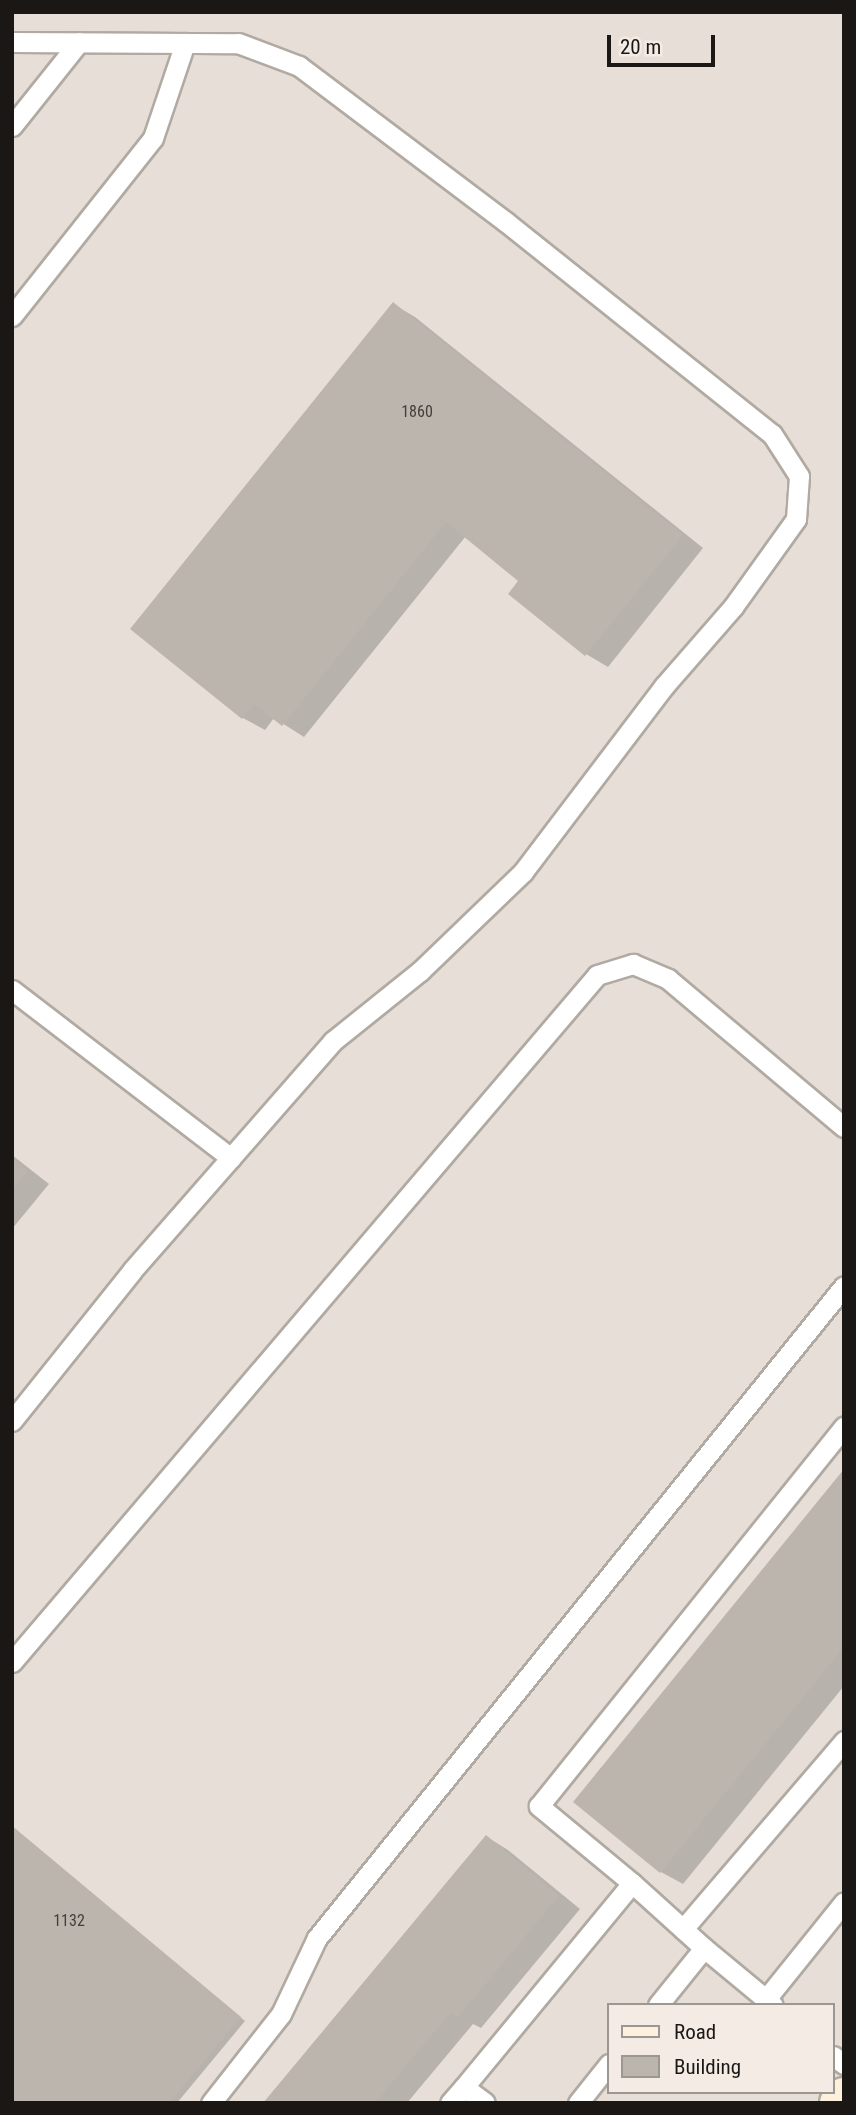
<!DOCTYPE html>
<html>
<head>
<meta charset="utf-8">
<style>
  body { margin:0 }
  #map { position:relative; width:856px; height:2115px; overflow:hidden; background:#e7dfd7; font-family:"Roboto Condensed",sans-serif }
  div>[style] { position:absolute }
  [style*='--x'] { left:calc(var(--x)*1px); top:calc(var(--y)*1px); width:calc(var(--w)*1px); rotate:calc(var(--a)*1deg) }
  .shadow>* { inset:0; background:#0003 }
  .building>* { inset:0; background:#bcb5ad }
  .roads { filter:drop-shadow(2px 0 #b1aaa2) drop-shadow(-2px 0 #b1aaa2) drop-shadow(0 2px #b1aaa2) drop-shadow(0 -2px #b1aaa2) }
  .lane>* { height:19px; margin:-9.5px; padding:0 9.5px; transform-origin:9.5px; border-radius:9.5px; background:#fff }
  .secondary>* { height:38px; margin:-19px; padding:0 19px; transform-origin:19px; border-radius:19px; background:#fdf1dd }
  span { translate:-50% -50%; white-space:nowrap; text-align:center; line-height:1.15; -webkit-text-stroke:5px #f4ece4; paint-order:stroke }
  .number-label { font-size:16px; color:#423e3b }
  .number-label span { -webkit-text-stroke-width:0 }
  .frame { position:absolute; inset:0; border:14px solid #1a1715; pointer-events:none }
  .legend { position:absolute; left:607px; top:2003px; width:228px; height:91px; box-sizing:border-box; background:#f4ece4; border:2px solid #9d9791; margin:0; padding:9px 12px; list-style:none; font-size:21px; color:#1a1715 }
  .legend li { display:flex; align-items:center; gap:14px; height:35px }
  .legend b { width:35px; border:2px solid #9d9791 }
  .scale { position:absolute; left:607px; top:35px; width:108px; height:32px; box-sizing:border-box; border:4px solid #1a1715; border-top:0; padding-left:9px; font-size:21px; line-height:24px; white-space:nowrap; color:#1a1715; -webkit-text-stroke:5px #f4ece4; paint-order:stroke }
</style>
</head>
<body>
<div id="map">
  <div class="shadow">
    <i style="clip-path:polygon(393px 304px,415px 317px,703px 548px,608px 667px,586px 654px,521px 580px,466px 536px,304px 737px,274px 718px,265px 730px,243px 718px,133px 629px)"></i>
    <i style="clip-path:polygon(12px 1155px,49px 1184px,12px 1229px)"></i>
    <i style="clip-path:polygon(844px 1472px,844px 1686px,683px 1884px,661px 1872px,576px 1802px)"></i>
    <i style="clip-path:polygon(12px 1826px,245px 2021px,177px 2103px,12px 2103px)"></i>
    <i style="clip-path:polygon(487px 1837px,508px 1850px,580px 1909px,481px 2028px,473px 2024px,407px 2103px,265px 2103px)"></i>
  </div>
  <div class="building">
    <i style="clip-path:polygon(393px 302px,683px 535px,585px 656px,508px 594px,518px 581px,446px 522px,282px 726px,254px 704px,242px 719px,130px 629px)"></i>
    <i style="clip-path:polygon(12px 1158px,28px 1171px,12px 1190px)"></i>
    <i style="clip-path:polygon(844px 1469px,844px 1647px,660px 1873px,573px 1802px)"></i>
    <i style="clip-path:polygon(12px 1826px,241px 2017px,169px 2103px,12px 2103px)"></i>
    <i style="clip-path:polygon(486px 1835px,559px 1896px,458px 2017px,451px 2012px,375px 2103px,263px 2103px)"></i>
  </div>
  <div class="roads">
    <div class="lane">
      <i style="--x:12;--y:42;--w:226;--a:0.3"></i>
      <i style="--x:238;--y:43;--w:65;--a:20.7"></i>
      <i style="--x:299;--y:66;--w:259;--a:37"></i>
      <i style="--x:506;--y:222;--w:340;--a:38.6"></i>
      <i style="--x:772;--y:434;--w:50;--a:57.3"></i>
      <i style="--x:799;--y:476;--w:43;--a:94"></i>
      <i style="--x:796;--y:519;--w:108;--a:125.6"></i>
      <i style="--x:733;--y:607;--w:105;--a:131.1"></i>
      <i style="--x:664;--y:686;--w:233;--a:127.2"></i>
      <i style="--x:523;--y:872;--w:143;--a:136.1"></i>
      <i style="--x:420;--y:971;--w:112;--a:141.2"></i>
      <i style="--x:333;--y:1041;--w:305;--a:131.2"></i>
      <i style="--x:132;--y:1271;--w:192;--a:128.7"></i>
      <i style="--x:12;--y:126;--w:107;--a:-51.4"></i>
      <i style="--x:12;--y:316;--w:227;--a:-51.6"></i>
      <i style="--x:153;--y:138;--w:100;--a:-71.4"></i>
      <i style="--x:12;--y:990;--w:276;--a:37.5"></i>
      <i style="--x:12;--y:1662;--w:902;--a:-49.58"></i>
      <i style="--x:597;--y:975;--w:38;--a:-17"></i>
      <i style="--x:633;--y:964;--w:38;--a:23"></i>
      <i style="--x:668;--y:979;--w:230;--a:40.1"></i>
      <i style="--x:632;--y:1883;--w:97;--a:42.1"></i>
      <i style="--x:683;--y:1929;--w:248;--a:-49.4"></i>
      <i style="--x:766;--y:1999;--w:124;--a:-51.2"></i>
      <i style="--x:658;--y:2005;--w:73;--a:-51.1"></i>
      <i style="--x:704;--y:1948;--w:89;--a:39.6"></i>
      <i style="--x:833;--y:2056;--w:14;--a:36"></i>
      <i style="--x:464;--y:2087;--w:264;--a:-50.5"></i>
      <i style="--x:632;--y:1883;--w:121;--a:-140.4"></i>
      <i style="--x:539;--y:1806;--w:487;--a:-51.2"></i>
      <i style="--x:211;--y:2103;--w:113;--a:-51.8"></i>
      <i style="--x:281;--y:2014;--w:84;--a:-64.7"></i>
      <i style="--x:317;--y:1938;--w:838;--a:-51.05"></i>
      <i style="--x:450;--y:2103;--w:21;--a:-49"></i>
      <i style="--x:464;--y:2087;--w:26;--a:37"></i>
      <i style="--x:578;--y:2103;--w:50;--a:-51.5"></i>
    </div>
    <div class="secondary">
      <i style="--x:839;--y:2103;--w:8;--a:-50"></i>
    </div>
  </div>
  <div class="number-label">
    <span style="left:417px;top:412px">1860</span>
    <span style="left:69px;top:1921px">1132</span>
  </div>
  <div class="frame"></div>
  <ul class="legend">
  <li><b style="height:9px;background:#fdf1dd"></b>Road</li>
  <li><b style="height:19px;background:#bcb5ad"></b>Building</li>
  </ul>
  <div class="scale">20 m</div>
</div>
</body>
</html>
